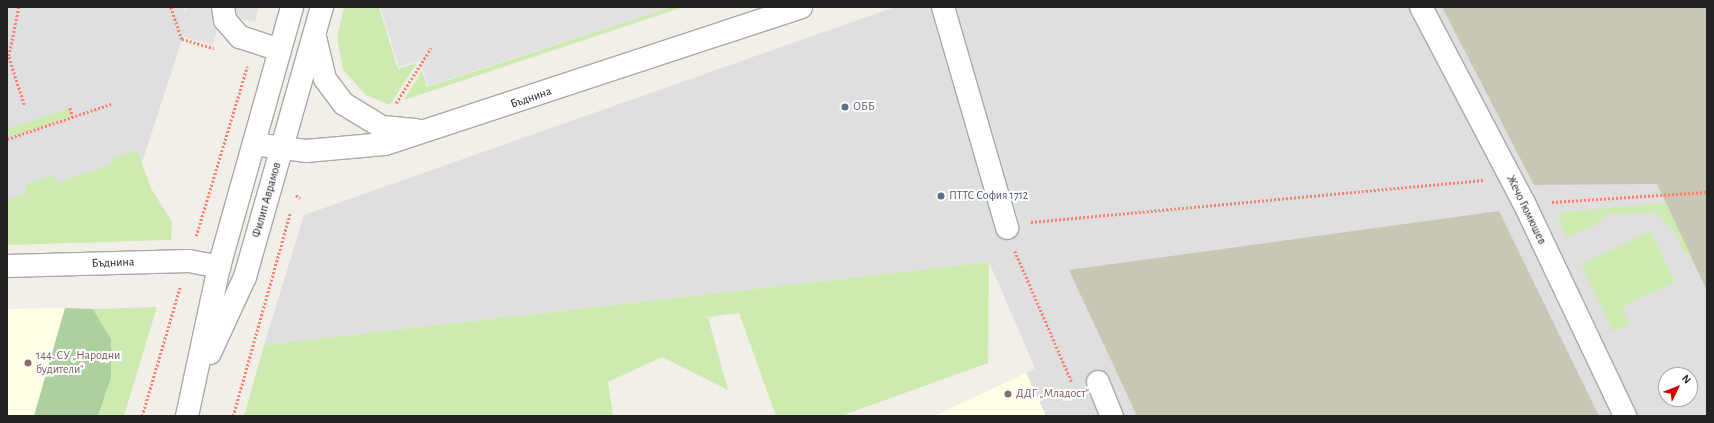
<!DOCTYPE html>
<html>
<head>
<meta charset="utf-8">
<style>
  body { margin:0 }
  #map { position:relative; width:1714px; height:423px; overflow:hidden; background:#f2efe9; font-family:"Alegreya Sans",sans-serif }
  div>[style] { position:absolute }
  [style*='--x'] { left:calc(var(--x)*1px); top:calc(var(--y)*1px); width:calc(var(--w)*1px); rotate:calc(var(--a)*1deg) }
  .residential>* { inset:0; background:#e0dfdf }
  .education>* { inset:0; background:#ffffe5 }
  .construction>* { inset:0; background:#c7c7b4 }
  .grass>* { inset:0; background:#cdebb0; transform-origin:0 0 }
  .forest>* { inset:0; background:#add19e }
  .parking>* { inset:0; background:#e2e2e2 }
  .path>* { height:2.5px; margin-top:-1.25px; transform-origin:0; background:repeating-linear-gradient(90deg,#fa8072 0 2px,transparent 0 4px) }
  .roads { filter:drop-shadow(1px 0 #a9a9a9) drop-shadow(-1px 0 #a9a9a9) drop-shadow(0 1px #a9a9a9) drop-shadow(0 -1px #a9a9a9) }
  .minor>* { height:22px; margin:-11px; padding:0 11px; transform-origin:11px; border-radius:11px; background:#fff }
  .dots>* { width:11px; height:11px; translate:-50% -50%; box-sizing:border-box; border:2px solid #fff; border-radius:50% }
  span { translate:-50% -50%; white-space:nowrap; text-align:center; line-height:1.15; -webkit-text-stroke:4px #fff; paint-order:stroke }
  .street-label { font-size:12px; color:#222 }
  .service-label { font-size:12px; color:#4e5e75 }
  .left { translate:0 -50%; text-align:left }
  .education-label { font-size:12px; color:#785e54 }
  .frame { position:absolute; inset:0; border:8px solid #222; pointer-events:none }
  .north { position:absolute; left:1658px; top:367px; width:40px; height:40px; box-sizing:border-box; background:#fff; border:1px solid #a7a7a7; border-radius:50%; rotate:47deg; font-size:11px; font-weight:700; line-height:16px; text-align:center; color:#222 }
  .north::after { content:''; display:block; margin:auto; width:14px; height:18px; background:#d40000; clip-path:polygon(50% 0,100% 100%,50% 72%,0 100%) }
</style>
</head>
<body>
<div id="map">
  <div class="residential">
    <i style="clip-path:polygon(7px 7px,183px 7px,188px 21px,136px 181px,7px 223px)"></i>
    <i style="clip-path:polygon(evenodd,895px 7px,1707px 7px,1707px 416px,1046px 416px,1026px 373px,1035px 368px,989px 262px,264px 345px,304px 215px,895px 7px,1666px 375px,1690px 375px,1690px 399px,1666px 399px,1666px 375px)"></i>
  </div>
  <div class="education">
    <i style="clip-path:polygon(65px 308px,34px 416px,7px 416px,7px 309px)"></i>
    <i style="clip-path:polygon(1026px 373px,1046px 416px,934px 416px)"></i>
  </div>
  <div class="construction">
    <i style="clip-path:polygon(1442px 7px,1707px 7px,1707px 291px,1657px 184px,1534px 185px)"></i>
    <i style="clip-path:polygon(1499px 211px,1599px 416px,1137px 416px,1069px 270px)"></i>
  </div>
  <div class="grass">
    <i style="clip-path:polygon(344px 7px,379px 7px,398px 69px,417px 63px,390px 105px,366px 95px,343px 70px,337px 37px)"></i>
    <i style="clip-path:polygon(672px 7px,680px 8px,404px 100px,422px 70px,427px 87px)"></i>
    <i style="left:70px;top:108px;width:9px;height:66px;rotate:72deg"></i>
    <i style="clip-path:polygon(137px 150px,151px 188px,172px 222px,171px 240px,7px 245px,7px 200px,27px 193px,25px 185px,53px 175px,56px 183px,112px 164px,110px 159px)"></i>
    <i style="clip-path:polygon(1666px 203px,1689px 252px,1685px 254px,1674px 231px,1657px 213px,1607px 214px,1593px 227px,1566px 237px,1559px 220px,1563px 212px)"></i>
    <i style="clip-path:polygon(1651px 231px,1675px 282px,1622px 307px,1629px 324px,1613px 332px,1581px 264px)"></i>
    <i style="clip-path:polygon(989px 262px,988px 363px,841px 416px,776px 416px,739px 313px,708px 317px,728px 390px,662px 357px,608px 382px,613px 416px,244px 416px,264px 345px)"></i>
    <i style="clip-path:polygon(157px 307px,124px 416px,98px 416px,111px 378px,111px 339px,93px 309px)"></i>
  </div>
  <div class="forest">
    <i style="clip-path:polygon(65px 308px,93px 309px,111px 339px,111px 378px,98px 416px,34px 416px)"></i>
  </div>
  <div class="parking">
    <i style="clip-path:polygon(186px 7px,259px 7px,255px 22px,222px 14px,213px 45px,177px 35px)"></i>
    <i style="clip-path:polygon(380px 7px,672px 7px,428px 86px,420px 61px,399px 67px)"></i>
  </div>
  <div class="path">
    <i style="--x:19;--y:7;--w:51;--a:101.3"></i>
    <i style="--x:9;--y:57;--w:52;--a:71.9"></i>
    <i style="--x:171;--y:7;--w:34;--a:71"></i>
    <i style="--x:182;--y:39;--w:33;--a:16"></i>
    <i style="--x:396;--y:103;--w:65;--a:-57.5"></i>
    <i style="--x:70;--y:108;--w:9;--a:72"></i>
    <i style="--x:7;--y:139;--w:110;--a:-18.6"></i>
    <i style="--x:296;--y:195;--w:5;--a:37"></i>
    <i style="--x:1552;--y:202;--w:155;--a:-3.7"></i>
    <i style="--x:1031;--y:222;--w:455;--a:-5.3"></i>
    <i style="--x:196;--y:236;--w:177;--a:-73.2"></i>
    <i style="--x:1015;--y:251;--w:143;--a:66.5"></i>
    <i style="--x:142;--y:416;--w:134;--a:-73.6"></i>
    <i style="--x:233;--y:416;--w:211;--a:-74.3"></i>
  </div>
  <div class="roads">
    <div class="minor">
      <i style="--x:223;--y:7;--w:13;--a:81"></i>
      <i style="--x:225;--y:20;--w:23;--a:49"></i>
      <i style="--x:240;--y:37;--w:42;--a:18"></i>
      <i style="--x:943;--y:7;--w:230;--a:73.8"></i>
      <i style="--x:1421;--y:7;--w:221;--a:62.3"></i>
      <i style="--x:1524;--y:203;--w:236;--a:64.6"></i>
      <i style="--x:315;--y:37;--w:43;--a:76.6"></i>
      <i style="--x:325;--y:79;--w:31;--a:53"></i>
      <i style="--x:344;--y:104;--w:44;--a:31.2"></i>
      <i style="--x:382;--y:127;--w:34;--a:5"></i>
      <i style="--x:254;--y:144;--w:52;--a:7.7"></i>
      <i style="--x:306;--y:151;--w:79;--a:-5.1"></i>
      <i style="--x:385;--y:144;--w:438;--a:-18.2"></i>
      <i style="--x:7;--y:266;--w:182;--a:-1.6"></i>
      <i style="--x:189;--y:261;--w:31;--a:11"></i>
      <i style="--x:210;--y:353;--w:84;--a:-65.3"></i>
      <i style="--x:245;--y:277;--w:281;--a:-74.1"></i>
      <i style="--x:1098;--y:382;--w:37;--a:68"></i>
      <i style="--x:187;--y:416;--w:152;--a:-77.9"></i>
      <i style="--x:219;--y:267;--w:270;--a:-74.3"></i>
    </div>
  </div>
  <div class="dots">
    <i style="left:845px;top:107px;background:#5c6f8a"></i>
    <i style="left:941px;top:196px;background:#5c6f8a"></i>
    <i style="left:28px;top:363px;background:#8d6e63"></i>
    <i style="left:1008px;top:394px;background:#8d6e63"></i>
  </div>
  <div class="street-label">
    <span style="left:531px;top:98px;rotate:-19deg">Бъднина</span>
    <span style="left:267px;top:200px;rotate:-74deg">Филип Аврамов</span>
    <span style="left:1526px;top:210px;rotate:64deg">Жечо Гюмюшев</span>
    <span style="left:113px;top:263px;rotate:-2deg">Бъднина</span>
  </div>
  <div class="service-label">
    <span class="left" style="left:853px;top:107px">ОББ</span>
    <span class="left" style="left:949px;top:196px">ПТТС София 1712</span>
  </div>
  <div class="education-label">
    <span class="left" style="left:36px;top:363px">144. СУ „Народни<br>будители“</span>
    <span class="left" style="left:1016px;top:394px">ДДГ „Младост“</span>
  </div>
  <div class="frame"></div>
  <div class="north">N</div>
</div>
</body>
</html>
